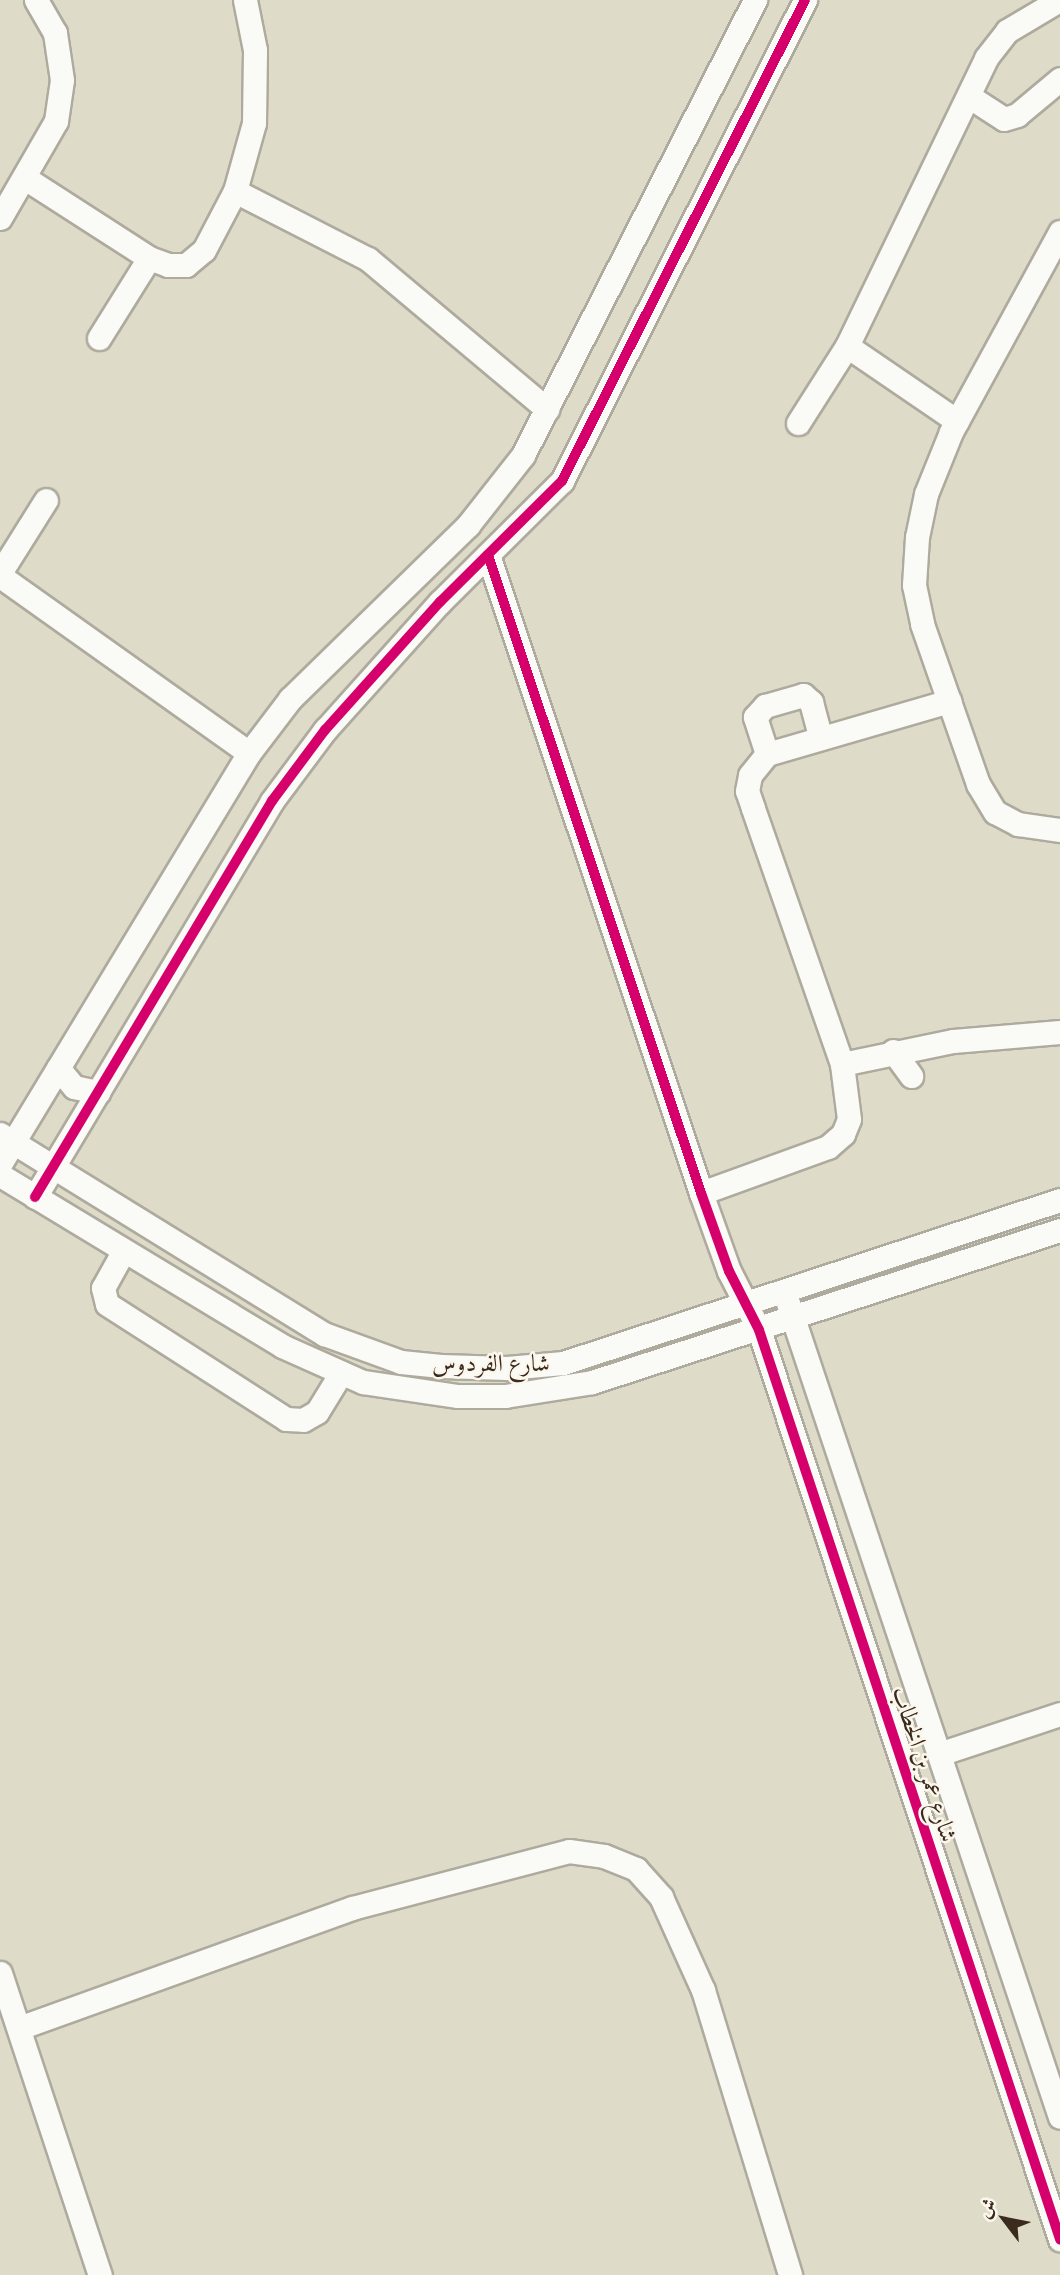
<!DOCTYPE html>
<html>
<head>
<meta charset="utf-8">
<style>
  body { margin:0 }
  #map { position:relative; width:1060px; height:2275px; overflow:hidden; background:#dedbc8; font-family:"Gentium Book Plus",Amiri,serif }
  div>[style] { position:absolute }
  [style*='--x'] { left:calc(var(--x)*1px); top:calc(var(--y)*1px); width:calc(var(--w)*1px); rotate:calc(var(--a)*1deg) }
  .roads { filter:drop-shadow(2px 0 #aeaa9d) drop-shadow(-2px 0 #aeaa9d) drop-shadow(0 2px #aeaa9d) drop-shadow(0 -2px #aeaa9d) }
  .minor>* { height:23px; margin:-11.5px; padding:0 11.5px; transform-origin:11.5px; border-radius:11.5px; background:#fafaf7 }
  .cycleway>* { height:10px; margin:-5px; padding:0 5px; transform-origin:5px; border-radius:5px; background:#d6006c }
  span { translate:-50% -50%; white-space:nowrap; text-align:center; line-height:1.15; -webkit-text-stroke:5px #fbf7ec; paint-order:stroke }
  .street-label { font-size:24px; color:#3b2a1e }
  .north { position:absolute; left:969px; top:2184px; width:70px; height:70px; -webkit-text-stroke:5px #fbf7ec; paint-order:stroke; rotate:302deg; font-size:19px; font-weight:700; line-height:28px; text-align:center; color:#3b2a1e }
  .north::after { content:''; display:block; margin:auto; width:24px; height:32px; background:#3b2a1e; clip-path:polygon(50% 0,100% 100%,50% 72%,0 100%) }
</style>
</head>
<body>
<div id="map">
  <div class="roads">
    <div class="minor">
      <i style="--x:970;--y:97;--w:40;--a:32.9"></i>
      <i style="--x:1004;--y:119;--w:14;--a:-17"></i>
      <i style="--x:1017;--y:115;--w:56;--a:-39.9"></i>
      <i style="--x:25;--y:178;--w:148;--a:32.8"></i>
      <i style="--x:149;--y:258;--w:20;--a:20"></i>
      <i style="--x:168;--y:265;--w:18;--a:0"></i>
      <i style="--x:186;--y:265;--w:23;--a:-40"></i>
      <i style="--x:204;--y:250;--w:67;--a:-62.3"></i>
      <i style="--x:235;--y:191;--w:71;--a:-74.4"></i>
      <i style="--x:254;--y:123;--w:73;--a:-89.2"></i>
      <i style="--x:255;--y:50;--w:51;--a:-101.3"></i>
      <i style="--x:235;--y:191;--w:149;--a:27.1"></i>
      <i style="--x:368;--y:259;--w:234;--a:40"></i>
      <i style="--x:0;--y:218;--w:112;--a:-60"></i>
      <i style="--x:56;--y:121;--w:41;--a:-81.7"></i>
      <i style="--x:62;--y:80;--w:48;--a:-98.5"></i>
      <i style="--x:55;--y:33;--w:38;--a:-120"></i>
      <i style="--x:1060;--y:232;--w:228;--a:118.6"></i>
      <i style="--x:951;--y:432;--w:67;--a:112"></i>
      <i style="--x:926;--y:494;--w:44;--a:101.8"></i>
      <i style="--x:917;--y:537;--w:48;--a:93.6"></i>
      <i style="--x:914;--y:585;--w:40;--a:78"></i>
      <i style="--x:922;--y:624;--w:170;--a:70.7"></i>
      <i style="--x:978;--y:784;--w:33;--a:59"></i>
      <i style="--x:995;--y:812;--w:26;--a:28"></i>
      <i style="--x:1018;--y:824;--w:42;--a:8.1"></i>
      <i style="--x:99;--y:338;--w:94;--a:-58"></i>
      <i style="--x:957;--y:421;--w:133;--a:-145.7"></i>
      <i style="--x:847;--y:346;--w:320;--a:-64.2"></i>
      <i style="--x:986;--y:58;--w:34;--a:-52"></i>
      <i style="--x:1007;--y:31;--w:61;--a:-30.8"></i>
      <i style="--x:798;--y:423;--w:91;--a:-57.5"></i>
      <i style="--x:488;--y:555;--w:673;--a:71.54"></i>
      <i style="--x:701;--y:1193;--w:83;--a:70.3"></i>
      <i style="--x:729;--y:1271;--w:66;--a:63"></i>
      <i style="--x:759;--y:1330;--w:958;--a:71.68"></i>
      <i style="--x:0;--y:573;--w:86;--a:-57.8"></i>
      <i style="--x:0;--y:576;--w:305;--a:35.4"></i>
      <i style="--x:767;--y:754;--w:39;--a:-108"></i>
      <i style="--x:755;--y:717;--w:15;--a:-48"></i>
      <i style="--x:765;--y:706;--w:40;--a:-16"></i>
      <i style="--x:803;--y:695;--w:11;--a:41"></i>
      <i style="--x:811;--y:702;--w:35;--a:75"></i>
      <i style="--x:893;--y:1051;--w:31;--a:54"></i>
      <i style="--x:842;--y:1064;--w:113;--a:-11.7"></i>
      <i style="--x:953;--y:1041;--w:107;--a:-4.8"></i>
      <i style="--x:58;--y:1068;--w:25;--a:50"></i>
      <i style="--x:74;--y:1087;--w:25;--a:12"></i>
      <i style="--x:0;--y:1134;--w:381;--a:31.7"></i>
      <i style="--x:324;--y:1334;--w:82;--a:20"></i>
      <i style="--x:401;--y:1362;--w:40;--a:5.7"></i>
      <i style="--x:441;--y:1366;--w:66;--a:1.7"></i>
      <i style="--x:507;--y:1368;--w:56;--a:-5.1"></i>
      <i style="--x:563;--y:1363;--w:523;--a:-18.16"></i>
      <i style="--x:0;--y:1164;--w:481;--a:-58.8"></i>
      <i style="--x:249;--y:753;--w:68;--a:-52.8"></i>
      <i style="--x:290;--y:699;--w:249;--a:-44.3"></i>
      <i style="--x:468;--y:525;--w:89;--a:-51.8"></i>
      <i style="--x:523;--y:455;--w:511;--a:-62.98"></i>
      <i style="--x:0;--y:1175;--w:330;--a:31.2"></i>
      <i style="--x:282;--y:1346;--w:89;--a:24"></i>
      <i style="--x:363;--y:1382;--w:96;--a:8.4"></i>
      <i style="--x:458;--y:1396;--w:47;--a:0"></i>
      <i style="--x:505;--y:1396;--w:88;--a:-9.1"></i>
      <i style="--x:592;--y:1382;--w:492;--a:-18"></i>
      <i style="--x:701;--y:1193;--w:135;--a:-19.9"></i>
      <i style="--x:828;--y:1147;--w:20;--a:-41"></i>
      <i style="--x:843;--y:1134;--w:16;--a:-68"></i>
      <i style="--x:849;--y:1119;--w:55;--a:-97.3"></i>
      <i style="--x:842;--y:1064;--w:271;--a:-109.2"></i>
      <i style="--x:753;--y:808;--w:18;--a:-109"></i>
      <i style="--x:747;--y:791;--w:16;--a:-79"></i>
      <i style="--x:750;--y:775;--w:27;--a:-51"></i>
      <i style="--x:767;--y:754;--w:190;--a:-16.2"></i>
      <i style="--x:35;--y:1197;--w:462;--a:-59.1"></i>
      <i style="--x:272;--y:801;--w:89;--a:-53.3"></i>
      <i style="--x:325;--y:730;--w:172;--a:-48.1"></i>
      <i style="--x:440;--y:602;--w:172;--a:-44.8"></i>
      <i style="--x:562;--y:481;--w:539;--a:-63.2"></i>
      <i style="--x:123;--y:1252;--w:41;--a:119.1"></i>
      <i style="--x:103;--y:1288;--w:16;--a:76"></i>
      <i style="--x:107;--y:1304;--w:213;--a:32.7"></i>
      <i style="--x:286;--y:1419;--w:17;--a:3"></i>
      <i style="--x:303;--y:1420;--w:16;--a:-30"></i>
      <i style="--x:317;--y:1412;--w:46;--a:-58.4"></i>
      <i style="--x:788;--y:1303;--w:858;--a:71.52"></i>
      <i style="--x:939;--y:1754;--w:127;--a:-18.3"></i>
      <i style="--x:0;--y:1973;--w:318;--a:71.7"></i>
      <i style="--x:19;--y:2028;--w:354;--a:-19.8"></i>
      <i style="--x:352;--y:1908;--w:224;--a:-14.7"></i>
      <i style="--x:569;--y:1851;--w:35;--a:8"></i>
      <i style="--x:604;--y:1856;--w:35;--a:22"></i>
      <i style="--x:636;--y:1869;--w:38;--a:48"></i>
      <i style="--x:661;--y:1897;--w:102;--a:65.7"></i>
      <i style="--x:703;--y:1990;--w:298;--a:73"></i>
    </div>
  </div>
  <div class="cycleway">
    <i style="--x:488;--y:555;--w:673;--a:71.54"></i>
    <i style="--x:701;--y:1193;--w:83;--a:70.3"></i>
    <i style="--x:729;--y:1271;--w:66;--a:63"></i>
    <i style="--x:759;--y:1330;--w:958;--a:71.68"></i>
    <i style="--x:35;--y:1197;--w:462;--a:-59.1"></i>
    <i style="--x:272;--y:801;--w:89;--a:-53.3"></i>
    <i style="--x:325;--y:730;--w:172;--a:-48.1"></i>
    <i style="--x:440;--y:602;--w:172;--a:-44.8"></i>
    <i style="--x:562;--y:481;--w:539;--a:-63.2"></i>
  </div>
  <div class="street-label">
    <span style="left:491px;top:1363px">شارع الفردوس</span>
    <span style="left:925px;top:1764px;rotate:72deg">شارع عمر بن الخطاب</span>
  </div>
  <div class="north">ش</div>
</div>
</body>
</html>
